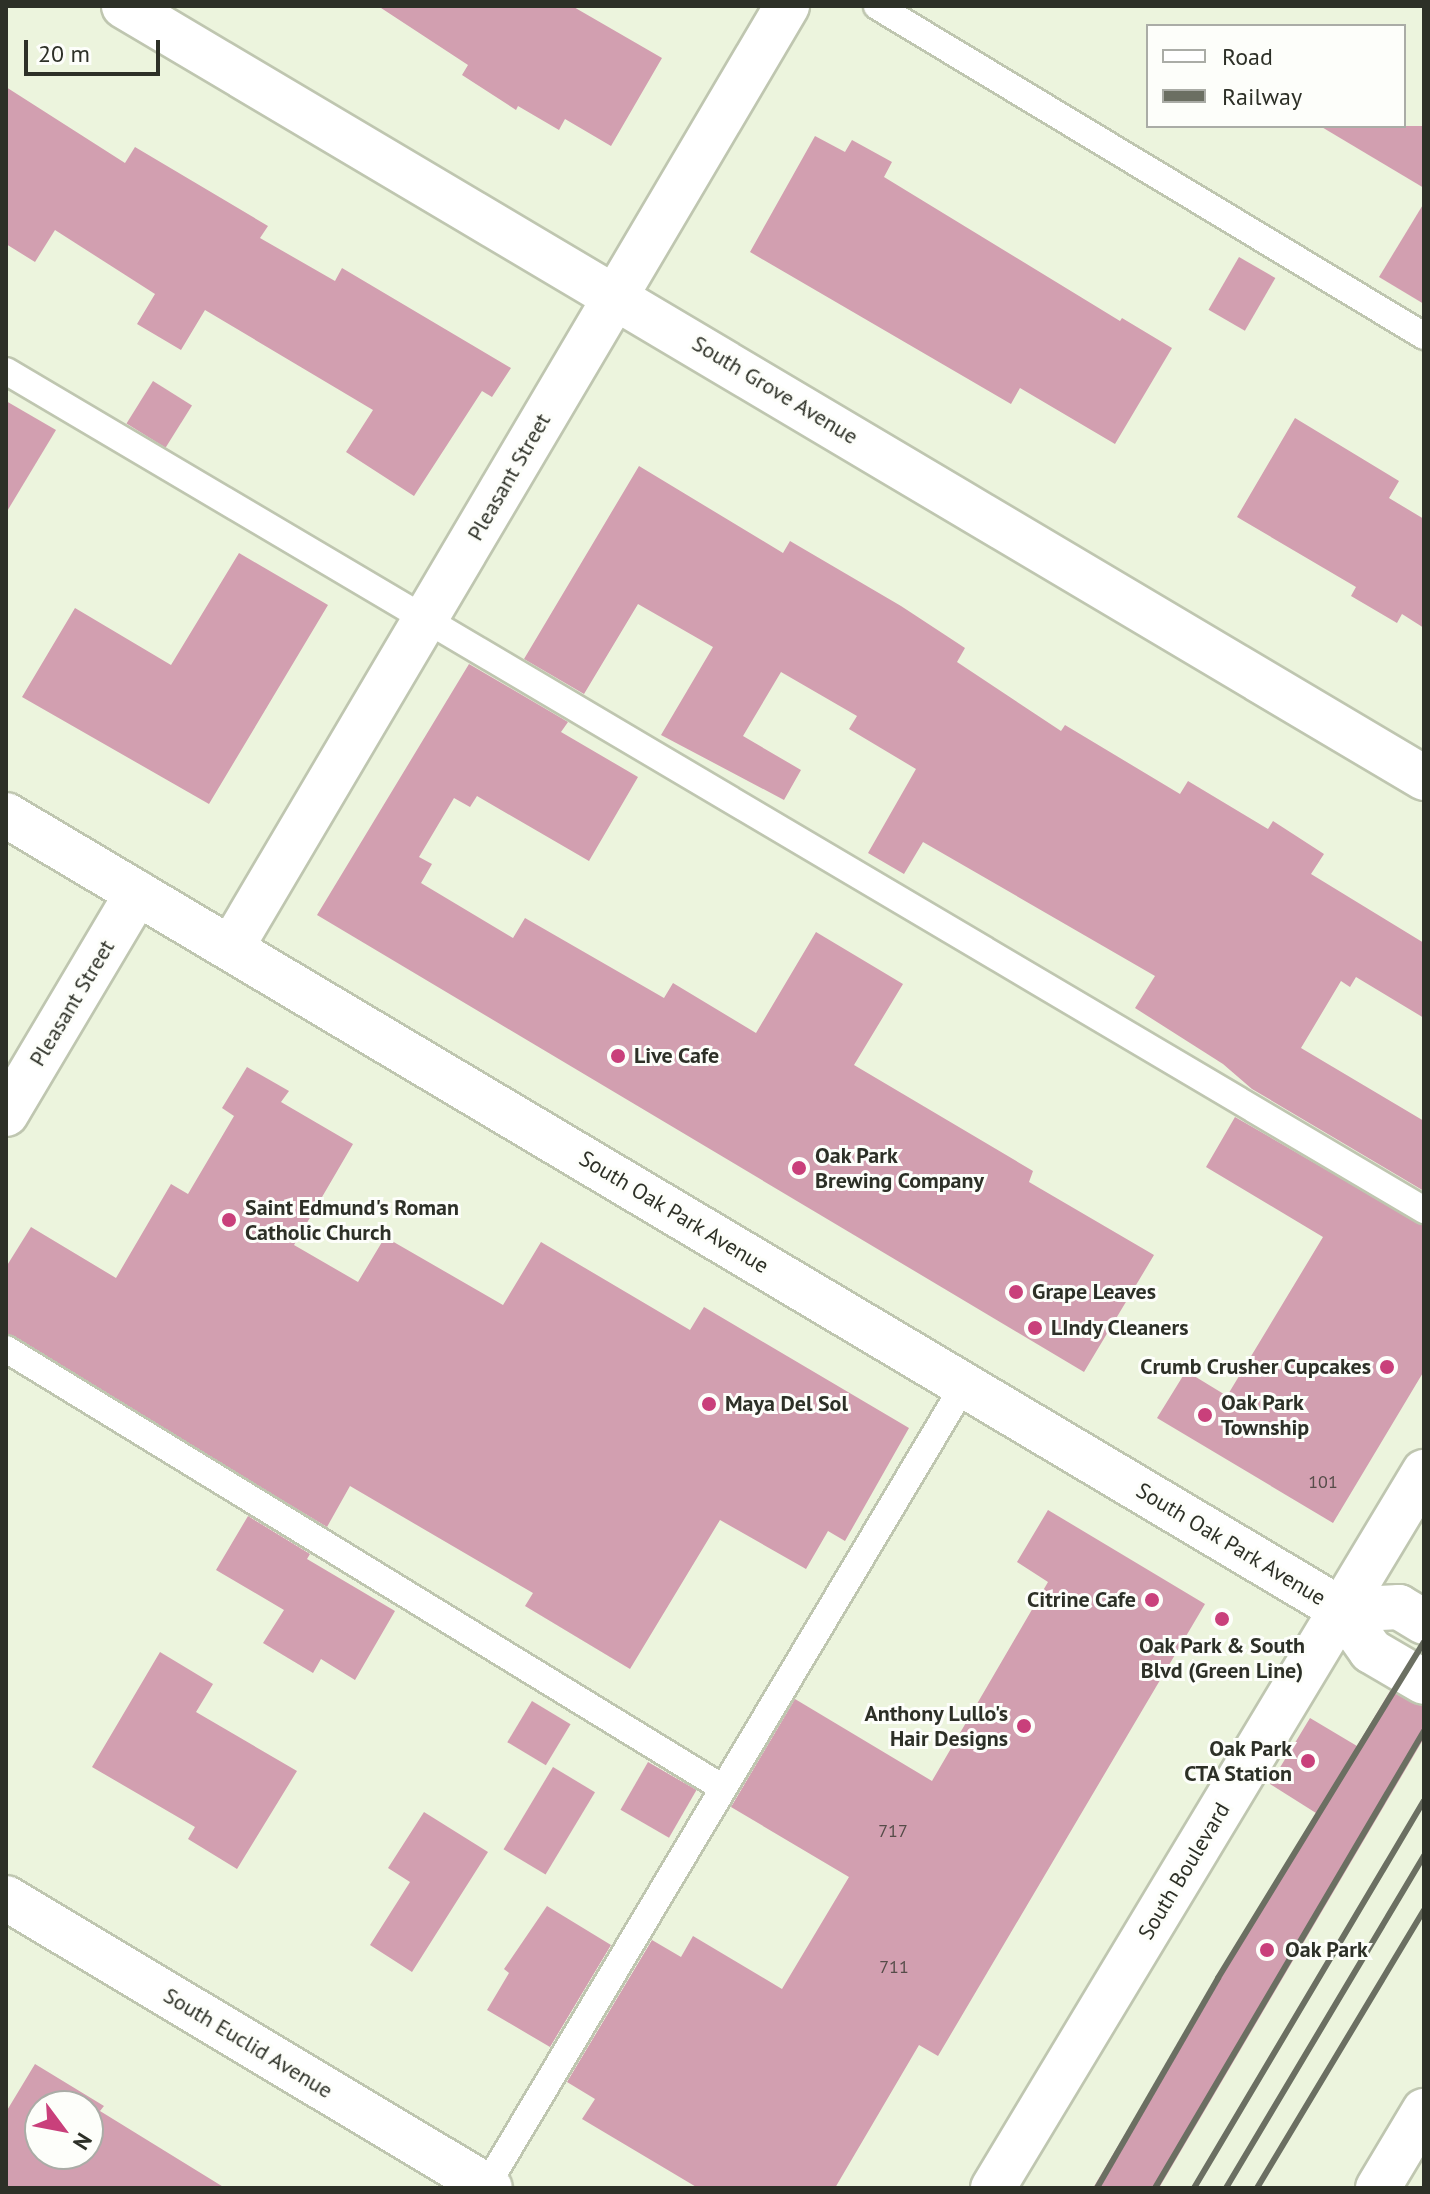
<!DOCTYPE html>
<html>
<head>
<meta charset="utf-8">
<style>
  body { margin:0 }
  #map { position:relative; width:1430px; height:2194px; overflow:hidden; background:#ecf4dd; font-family:"PT Sans",sans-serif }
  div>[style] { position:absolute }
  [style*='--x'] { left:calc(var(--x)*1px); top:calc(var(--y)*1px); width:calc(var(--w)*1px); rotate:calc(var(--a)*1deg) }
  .building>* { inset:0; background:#d29fb0; transform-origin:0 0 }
  .roads { filter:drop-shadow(2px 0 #bfc6b0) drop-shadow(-2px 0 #bfc6b0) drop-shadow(0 2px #bfc6b0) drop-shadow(0 -2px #bfc6b0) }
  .service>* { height:26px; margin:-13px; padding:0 13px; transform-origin:13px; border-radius:13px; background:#fff }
  .minor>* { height:44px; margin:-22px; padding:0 22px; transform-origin:22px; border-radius:22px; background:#fff }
  .tertiary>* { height:44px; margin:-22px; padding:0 22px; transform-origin:22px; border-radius:22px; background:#fff }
  .rail>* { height:6px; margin:-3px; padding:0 3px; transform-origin:3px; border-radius:3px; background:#6b6f62 }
  .dots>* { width:22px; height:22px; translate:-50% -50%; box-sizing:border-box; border:4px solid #fdfefa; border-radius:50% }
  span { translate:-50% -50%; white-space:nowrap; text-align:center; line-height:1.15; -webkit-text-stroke:6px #fdfefa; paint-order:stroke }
  .number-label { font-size:18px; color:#564c49 }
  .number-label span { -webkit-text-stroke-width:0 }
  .street-label { font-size:22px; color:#2d3027 }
  .poi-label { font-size:22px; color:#2d3027; font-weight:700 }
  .left { translate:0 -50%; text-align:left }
  .right { translate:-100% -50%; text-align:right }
  .frame { position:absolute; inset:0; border:8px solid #2d3027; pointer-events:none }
  .legend { position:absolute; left:1146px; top:24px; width:260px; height:104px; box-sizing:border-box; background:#fdfefa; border:2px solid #aaaca6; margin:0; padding:10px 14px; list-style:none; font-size:24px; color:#2d3027 }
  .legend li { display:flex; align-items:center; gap:16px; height:40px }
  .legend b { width:40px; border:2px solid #aaaca6 }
  .north { position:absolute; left:24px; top:2090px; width:80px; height:80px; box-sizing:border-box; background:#fdfefa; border:2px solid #aaaca6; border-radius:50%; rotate:122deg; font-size:22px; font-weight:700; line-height:32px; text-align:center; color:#2d3027 }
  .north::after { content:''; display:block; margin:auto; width:28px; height:36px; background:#c9407b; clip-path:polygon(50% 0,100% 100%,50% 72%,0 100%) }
  .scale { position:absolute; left:24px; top:40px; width:136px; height:36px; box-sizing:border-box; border:4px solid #2d3027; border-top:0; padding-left:10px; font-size:24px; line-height:28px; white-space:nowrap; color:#2d3027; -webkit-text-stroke:6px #fdfefa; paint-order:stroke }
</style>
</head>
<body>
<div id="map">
  <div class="building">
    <i style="clip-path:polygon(378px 6px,572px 6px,662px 58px,611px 146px,565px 119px,559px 130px,518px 106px,516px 110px,462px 75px,468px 65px)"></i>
    <i style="clip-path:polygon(6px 87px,125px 163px,135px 147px,268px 226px,260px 238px,335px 281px,342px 268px,511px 368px,492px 397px,482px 391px,414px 496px,346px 452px,373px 410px,205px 310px,181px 350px,137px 324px,155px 294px,55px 230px,35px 262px,6px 244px)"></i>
    <i style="clip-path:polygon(1320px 126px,1424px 126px,1424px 188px)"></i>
    <i style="clip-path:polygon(815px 136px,845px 152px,852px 140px,892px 162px,884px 177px,1120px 321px,1122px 318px,1172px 348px,1115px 444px,1020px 388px,1011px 404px,750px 252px)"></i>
    <i style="clip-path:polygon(1424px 203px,1424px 304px,1379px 277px)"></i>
    <i style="left:1239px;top:257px;width:42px;height:61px;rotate:30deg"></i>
    <i style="left:153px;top:381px;width:46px;height:50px;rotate:32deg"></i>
    <i style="clip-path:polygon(6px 401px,56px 430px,6px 513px)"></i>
    <i style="clip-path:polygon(1295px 418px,1399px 481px,1389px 498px,1424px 519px,1424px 628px,1402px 614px,1397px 623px,1351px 596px,1356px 587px,1237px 517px)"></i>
    <i style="clip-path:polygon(639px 466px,783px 553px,790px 541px,901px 606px,965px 648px,957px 662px,1061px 731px,1065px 725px,1180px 794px,1188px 781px,1268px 829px,1273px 821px,1324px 854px,1311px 874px,1424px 943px,1424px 1018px,1356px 977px,1350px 987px,1341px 981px,1301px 1048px,1424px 1121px,1424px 1191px,1252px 1089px,1223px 1064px,1135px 1008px,1155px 976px,923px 842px,904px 874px,868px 853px,916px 769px,849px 729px,857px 716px,781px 672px,743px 736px,801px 770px,784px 800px,661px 735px,713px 647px,638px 604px,584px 694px,524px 659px)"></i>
    <i style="clip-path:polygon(239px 553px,328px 605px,209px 804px,22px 697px,75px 608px,171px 665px)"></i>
    <i style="clip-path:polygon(469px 664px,568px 722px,561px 732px,638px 777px,589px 861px,477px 796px,470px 807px,454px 798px,419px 857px,432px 864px,421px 883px,513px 938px,525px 918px,664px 998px,673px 983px,756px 1033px,816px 932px,903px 984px,854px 1065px,1033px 1171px,1029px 1182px,1154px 1255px,1084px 1372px,317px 915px)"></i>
    <i style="clip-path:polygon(247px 1067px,289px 1091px,281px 1102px,353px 1144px,294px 1245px,358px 1282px,385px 1237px,503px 1305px,541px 1242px,690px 1330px,704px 1307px,909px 1428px,845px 1541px,828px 1531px,806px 1569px,720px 1520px,630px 1669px,525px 1606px,533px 1593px,350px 1486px,327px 1527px,6px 1333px,6px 1267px,31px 1227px,116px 1278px,171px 1184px,188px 1194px,234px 1116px,222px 1108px)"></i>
    <i style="clip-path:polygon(1235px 1117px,1424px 1226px,1424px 1371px,1333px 1523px,1157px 1418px,1186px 1371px,1227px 1396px,1323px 1237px,1206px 1167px)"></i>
    <i style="clip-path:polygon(1048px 1510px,1205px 1604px,938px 2056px,919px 2045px,835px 2188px,698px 2188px,582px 2119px,595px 2099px,567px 2082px,652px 1940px,681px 1957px,693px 1936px,782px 1989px,849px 1877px,731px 1807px,795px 1699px,932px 1781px,1048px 1582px,1017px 1562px)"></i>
    <i style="clip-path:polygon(248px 1516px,310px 1554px,307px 1559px,395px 1611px,355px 1680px,321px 1659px,313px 1673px,263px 1643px,284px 1610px,216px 1570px)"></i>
    <i style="clip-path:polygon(160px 1652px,213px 1684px,196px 1712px,297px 1771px,237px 1869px,188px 1839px,195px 1827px,92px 1767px)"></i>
    <i style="clip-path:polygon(1390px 1691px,1424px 1707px,1424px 1738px,1159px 2188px,1093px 2188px,1316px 1813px,1270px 1784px,1310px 1718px,1357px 1746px)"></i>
    <i style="left:532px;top:1701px;width:45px;height:48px;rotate:31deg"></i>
    <i style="left:648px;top:1762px;width:56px;height:55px;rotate:30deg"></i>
    <i style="left:553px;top:1767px;width:49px;height:96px;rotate:31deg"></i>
    <i style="clip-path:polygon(424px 1812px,488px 1852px,412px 1972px,370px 1945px,410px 1882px,388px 1868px)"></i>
    <i style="clip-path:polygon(547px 1906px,611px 1945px,550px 2047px,487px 2010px,509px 1973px,504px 1969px)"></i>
    <i style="clip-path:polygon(evenodd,35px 2064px,104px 2106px,100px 2111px,225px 2188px,6px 2188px,6px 2112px,35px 2064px,40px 2106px,88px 2106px,88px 2154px,40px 2154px,40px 2106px)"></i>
  </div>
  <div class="roads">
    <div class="service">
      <i style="--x:877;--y:6;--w:639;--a:31.1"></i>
      <i style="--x:6;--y:371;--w:1648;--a:30.61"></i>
      <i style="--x:6;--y:1349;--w:841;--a:31.48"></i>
      <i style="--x:485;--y:2188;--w:935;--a:-59.18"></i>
    </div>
    <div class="minor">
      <i style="--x:124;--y:6;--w:1512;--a:30.7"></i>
      <i style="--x:231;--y:948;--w:1094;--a:-59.45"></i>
      <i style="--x:6;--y:1114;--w:257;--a:-59.3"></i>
      <i style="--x:6;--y:1898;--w:564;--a:30.93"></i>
    </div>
    <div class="tertiary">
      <i style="--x:6;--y:815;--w:1555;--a:30.76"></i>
      <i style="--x:1342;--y:1610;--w:50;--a:54.7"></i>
      <i style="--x:1371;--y:1651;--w:61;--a:30.3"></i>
      <i style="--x:1342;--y:1610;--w:57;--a:-3"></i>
      <i style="--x:1399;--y:1607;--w:29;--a:31"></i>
      <i style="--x:993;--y:2188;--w:836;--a:-58.95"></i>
      <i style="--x:1378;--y:2188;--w:90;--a:-59.1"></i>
    </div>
  </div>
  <div class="rail">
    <i style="--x:1097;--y:2188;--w:242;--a:-60"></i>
    <i style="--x:1218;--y:1978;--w:394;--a:-58.5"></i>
    <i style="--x:1155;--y:2188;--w:530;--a:-59.52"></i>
    <i style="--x:1194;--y:2188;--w:450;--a:-59.3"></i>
    <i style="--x:1226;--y:2188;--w:387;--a:-59.2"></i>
    <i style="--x:1257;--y:2188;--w:324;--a:-59"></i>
  </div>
  <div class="dots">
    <i style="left:618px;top:1056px;background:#c9407b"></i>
    <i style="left:799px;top:1168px;background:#c9407b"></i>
    <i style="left:229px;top:1220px;background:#c9407b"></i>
    <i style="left:1016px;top:1292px;background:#c9407b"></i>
    <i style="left:1035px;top:1328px;background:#c9407b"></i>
    <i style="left:1387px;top:1367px;background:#c9407b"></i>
    <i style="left:709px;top:1404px;background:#c9407b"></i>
    <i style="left:1205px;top:1415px;background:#c9407b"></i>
    <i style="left:1152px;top:1600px;background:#c9407b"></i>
    <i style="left:1222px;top:1619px;background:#c9407b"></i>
    <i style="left:1024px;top:1726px;background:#c9407b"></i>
    <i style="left:1308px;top:1761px;background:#c9407b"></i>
    <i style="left:1267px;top:1950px;background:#c9407b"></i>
  </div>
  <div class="number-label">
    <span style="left:1323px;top:1482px">101</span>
    <span style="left:893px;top:1831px">717</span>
    <span style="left:894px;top:1967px">711</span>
  </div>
  <div class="street-label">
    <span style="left:775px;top:390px;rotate:31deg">South Grove Avenue</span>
    <span style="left:509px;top:477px;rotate:-60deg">Pleasant Street</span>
    <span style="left:72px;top:1003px;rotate:-59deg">Pleasant Street</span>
    <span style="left:674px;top:1212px;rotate:31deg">South Oak Park Avenue</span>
    <span style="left:1231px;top:1544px;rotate:31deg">South Oak Park Avenue</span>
    <span style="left:1184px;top:1871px;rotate:-59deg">South Boulevard</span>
    <span style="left:248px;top:2043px;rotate:31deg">South Euclid Avenue</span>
  </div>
  <div class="poi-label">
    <span class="left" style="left:634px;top:1056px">Live Cafe</span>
    <span class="left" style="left:815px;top:1168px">Oak Park<br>Brewing Company</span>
    <span class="left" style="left:245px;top:1220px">Saint Edmund's Roman<br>Catholic Church</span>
    <span class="left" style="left:1032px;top:1292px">Grape Leaves</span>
    <span class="left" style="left:1051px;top:1328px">LIndy Cleaners</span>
    <span class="right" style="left:1371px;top:1367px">Crumb Crusher Cupcakes</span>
    <span class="left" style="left:1221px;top:1415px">Oak Park<br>Township</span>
    <span class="left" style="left:725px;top:1404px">Maya Del Sol</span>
    <span class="right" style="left:1136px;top:1600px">Citrine Cafe</span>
    <span style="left:1222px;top:1658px">Oak Park &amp; South<br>Blvd (Green Line)</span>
    <span class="right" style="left:1008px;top:1726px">Anthony Lullo's<br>Hair Designs</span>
    <span class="right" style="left:1292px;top:1761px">Oak Park<br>CTA Station</span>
    <span class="left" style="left:1285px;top:1950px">Oak Park</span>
  </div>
  <div class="frame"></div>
  <ul class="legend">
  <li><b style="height:10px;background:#fff"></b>Road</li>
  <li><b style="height:10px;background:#6b6f62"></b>Railway</li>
  </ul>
  <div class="north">N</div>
  <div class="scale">20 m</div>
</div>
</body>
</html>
